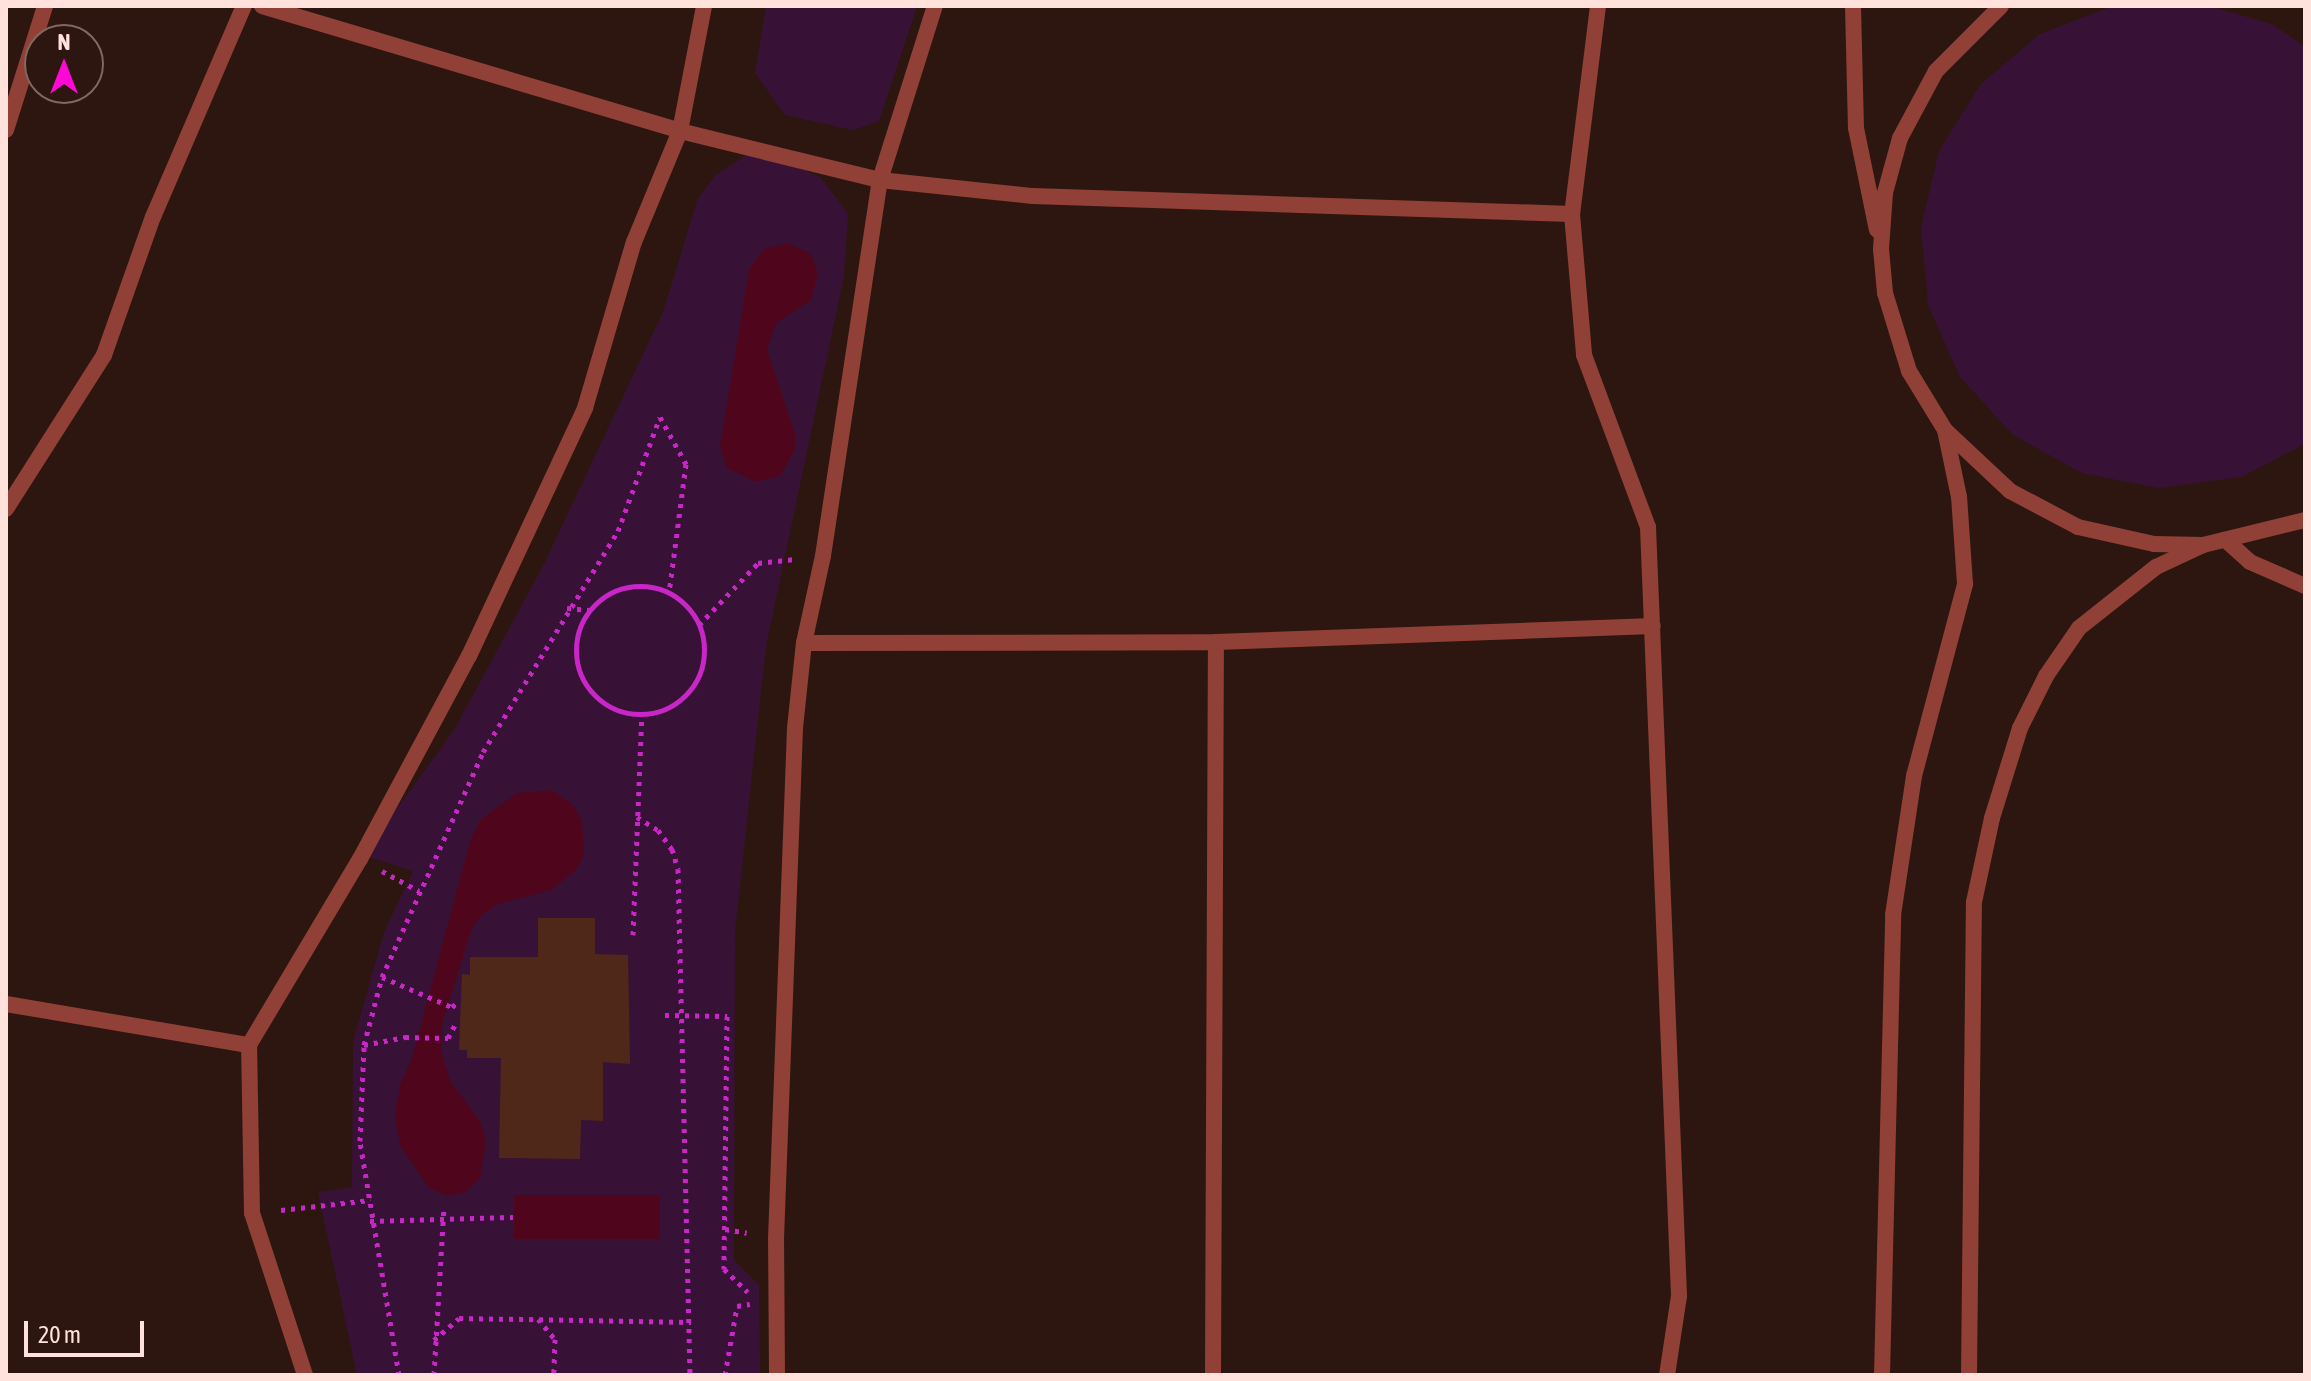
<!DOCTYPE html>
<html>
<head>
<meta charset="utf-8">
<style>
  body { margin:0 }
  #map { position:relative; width:2311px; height:1381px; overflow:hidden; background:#2d160f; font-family:"Asap Condensed",sans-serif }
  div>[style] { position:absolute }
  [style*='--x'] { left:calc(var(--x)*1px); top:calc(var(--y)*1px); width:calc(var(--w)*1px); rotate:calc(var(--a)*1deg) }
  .green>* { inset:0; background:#381236 }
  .water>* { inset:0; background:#4f061c; transform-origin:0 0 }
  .building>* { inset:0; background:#50281a }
  .path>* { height:5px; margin-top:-2.5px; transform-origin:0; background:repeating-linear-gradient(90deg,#c826c6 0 4px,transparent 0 10px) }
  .path>.ring { margin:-2.5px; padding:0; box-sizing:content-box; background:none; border:5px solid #c826c6; border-radius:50% }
  .minor>* { height:16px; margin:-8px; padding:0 8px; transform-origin:8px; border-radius:8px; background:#904036 }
  .tertiary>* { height:16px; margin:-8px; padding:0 8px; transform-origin:8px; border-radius:8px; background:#904036 }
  span { translate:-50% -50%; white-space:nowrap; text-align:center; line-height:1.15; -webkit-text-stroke:8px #2d160f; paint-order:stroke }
  .frame { position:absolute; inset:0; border:8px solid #ffe2db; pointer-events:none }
  .north { position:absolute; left:24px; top:24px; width:80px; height:80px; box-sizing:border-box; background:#2d160f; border:2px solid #816861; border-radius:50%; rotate:0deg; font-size:22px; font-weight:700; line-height:32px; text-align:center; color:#ffe2db }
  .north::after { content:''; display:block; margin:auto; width:28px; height:36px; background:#ff07d5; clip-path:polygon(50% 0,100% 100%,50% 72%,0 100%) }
  .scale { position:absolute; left:24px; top:1321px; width:120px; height:36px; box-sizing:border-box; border:4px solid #ffe2db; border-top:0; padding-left:10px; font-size:24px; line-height:28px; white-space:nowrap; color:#ffe2db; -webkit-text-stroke:6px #2d160f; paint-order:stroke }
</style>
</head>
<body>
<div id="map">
  <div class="green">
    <i style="clip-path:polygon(766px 6px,917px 6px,879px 121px,853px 130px,785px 115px,755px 73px)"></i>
    <i style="clip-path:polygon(2113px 6px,2209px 6px,2272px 24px,2305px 47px,2305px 444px,2241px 477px,2158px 488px,2082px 473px,2013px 435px,1960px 377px,1928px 305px,1921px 227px,1939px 151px,1980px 85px,2040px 34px)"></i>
    <i style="clip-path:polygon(771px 153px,821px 178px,848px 213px,844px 276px,766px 646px,735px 931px,734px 1260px,759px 1285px,760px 1375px,357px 1375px,318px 1192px,352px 1187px,353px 1042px,384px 932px,413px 871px,363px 855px,454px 730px,543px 566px,663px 312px,698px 198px,717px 174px,745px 156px)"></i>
  </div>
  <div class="water">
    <i style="clip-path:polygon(788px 243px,811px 254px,818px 273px,811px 300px,776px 323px,767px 349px,795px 433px,795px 449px,780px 476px,756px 482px,727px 468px,720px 447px,749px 269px,764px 249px)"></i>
    <i style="clip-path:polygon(552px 790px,573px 805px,582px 821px,584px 855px,576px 870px,551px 890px,498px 904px,483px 914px,472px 928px,442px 1024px,442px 1054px,451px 1082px,480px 1121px,486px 1140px,480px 1178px,464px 1193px,447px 1196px,428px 1187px,400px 1145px,395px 1115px,400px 1085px,412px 1058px,470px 841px,480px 820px,517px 793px)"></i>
    <i style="left:660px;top:1195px;width:44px;height:146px;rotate:90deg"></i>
  </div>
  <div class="building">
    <i style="clip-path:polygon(538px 918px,595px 918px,595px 954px,628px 955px,630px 1064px,603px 1062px,603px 1121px,581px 1120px,580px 1159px,499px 1158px,501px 1058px,467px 1058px,467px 1050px,459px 1050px,462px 974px,470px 975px,470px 957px,538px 957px)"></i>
  </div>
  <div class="path">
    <i style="--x:660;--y:417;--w:54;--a:61"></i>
    <i style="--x:686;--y:464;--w:130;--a:97.5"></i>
    <i class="ring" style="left:576px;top:586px;width:123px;height:123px"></i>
    <i style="--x:567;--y:608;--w:22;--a:5"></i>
    <i style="--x:699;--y:625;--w:86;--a:-46.4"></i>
    <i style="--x:758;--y:563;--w:38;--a:-6"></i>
    <i style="--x:637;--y:817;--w:25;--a:32"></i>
    <i style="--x:658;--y:830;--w:24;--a:54"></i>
    <i style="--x:672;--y:849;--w:21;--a:73"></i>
    <i style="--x:678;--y:869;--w:506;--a:88.64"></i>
    <i style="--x:382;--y:871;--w:42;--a:28.4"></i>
    <i style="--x:633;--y:935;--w:221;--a:-87.7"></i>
    <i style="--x:382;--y:977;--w:76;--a:23.2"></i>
    <i style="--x:452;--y:1007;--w:6;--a:-39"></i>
    <i style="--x:665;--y:1015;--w:62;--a:0.9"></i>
    <i style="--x:727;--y:1016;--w:253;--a:90.7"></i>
    <i style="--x:724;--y:1269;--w:33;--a:44"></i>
    <i style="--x:364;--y:1045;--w:42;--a:-11"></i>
    <i style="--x:405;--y:1037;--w:43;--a:1.3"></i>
    <i style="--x:448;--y:1038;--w:15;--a:-62"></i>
    <i style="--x:281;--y:1210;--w:90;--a:-6.4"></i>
    <i style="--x:370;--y:1221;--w:143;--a:-1.6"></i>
    <i style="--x:725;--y:1229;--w:22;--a:10"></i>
    <i style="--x:538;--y:1319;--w:26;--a:50"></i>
    <i style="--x:555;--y:1339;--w:36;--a:92"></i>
    <i style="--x:434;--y:1340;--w:33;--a:-41"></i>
    <i style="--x:459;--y:1318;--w:232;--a:1"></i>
    <i style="--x:399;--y:1375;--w:237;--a:-99.5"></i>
    <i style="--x:360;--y:1141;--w:96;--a:-87.6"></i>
    <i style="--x:364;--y:1045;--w:70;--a:-75.2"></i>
    <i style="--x:382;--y:977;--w:247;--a:-65.8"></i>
    <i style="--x:483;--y:752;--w:259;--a:-58.6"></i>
    <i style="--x:618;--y:531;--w:121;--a:-69.8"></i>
    <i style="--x:434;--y:1375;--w:169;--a:-86.6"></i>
    <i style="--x:725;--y:1375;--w:70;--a:-80.1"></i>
    <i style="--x:737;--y:1306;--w:13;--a:-9"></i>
  </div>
  <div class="minor">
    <i style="--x:262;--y:6;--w:436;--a:16.6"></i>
    <i style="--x:680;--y:131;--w:206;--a:13.8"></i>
    <i style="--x:880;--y:180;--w:154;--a:6"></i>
    <i style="--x:1033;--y:196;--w:539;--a:1.91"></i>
    <i style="--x:1598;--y:6;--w:210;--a:97.1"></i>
    <i style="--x:1572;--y:214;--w:142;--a:85.1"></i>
    <i style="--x:1584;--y:355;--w:184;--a:69.6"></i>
    <i style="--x:1648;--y:527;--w:770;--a:87.69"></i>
    <i style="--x:1679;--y:1296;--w:80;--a:98.6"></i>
    <i style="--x:6;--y:130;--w:130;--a:-72.5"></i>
    <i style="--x:6;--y:509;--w:183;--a:-57.5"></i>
    <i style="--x:104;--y:355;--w:146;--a:-70.5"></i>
    <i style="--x:153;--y:217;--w:230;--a:-66.7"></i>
    <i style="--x:804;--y:643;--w:412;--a:-0.1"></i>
    <i style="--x:1216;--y:642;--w:437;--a:-2.1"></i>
    <i style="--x:6;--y:1004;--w:246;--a:9.6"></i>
    <i style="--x:305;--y:1375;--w:170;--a:-108.1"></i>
    <i style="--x:252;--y:1213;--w:168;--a:-91"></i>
    <i style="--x:249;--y:1045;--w:217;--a:-59.2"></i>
    <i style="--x:360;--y:859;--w:230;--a:-61.8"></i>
    <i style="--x:469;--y:656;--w:274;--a:-64.9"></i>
    <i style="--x:585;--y:408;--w:173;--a:-73.6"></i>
    <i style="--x:634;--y:242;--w:120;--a:-67.5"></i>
    <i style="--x:680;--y:131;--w:127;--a:-79.1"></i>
    <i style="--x:777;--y:1375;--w:136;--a:-90.4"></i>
    <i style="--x:776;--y:1239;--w:511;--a:-87.87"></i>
    <i style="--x:795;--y:728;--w:85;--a:-84"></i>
    <i style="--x:804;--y:643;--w:89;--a:-77.7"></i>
    <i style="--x:823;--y:556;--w:380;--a:-81.4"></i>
    <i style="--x:880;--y:180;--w:182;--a:-72.5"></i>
    <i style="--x:1213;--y:1375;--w:733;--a:-89.77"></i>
  </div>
  <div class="tertiary">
    <i style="--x:1853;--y:6;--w:122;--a:88.6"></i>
    <i style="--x:1856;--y:128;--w:104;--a:78.4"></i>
    <i style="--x:2001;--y:6;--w:92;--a:135"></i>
    <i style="--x:1936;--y:71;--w:76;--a:118.2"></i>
    <i style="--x:1900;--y:138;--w:57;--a:105.3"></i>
    <i style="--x:1885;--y:193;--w:56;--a:94.1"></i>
    <i style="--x:1881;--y:249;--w:44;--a:84.8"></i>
    <i style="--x:1885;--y:293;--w:82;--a:72.9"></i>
    <i style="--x:1909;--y:371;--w:69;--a:58.6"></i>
    <i style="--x:1945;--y:430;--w:89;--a:43.2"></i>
    <i style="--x:2010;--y:491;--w:77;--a:27.9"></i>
    <i style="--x:2078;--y:527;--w:78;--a:12.6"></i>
    <i style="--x:2154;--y:544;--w:49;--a:1.2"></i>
    <i style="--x:2203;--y:545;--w:105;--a:-13.8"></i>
    <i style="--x:2229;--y:543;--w:28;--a:42"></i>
    <i style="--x:2250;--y:562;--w:60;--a:23.6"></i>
    <i style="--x:1882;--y:1375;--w:460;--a:-88.6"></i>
    <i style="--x:1893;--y:915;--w:141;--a:-81.4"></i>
    <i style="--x:1914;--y:776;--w:199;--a:-75.1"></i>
    <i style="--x:1965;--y:584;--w:87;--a:-93.9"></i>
    <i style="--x:1959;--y:497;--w:68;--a:-101.8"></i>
    <i style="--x:1969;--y:1375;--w:473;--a:-89.4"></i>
    <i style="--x:1974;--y:902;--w:86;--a:-77.9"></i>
    <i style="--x:1992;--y:818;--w:94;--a:-72.7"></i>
    <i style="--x:2020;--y:728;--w:58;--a:-63.4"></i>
    <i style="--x:2046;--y:676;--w:58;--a:-55.5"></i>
    <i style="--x:2079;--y:628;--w:98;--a:-38.4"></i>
    <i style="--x:2156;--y:567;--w:52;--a:-25.1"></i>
  </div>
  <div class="frame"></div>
  <div class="north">N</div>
  <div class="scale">20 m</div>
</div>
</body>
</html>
